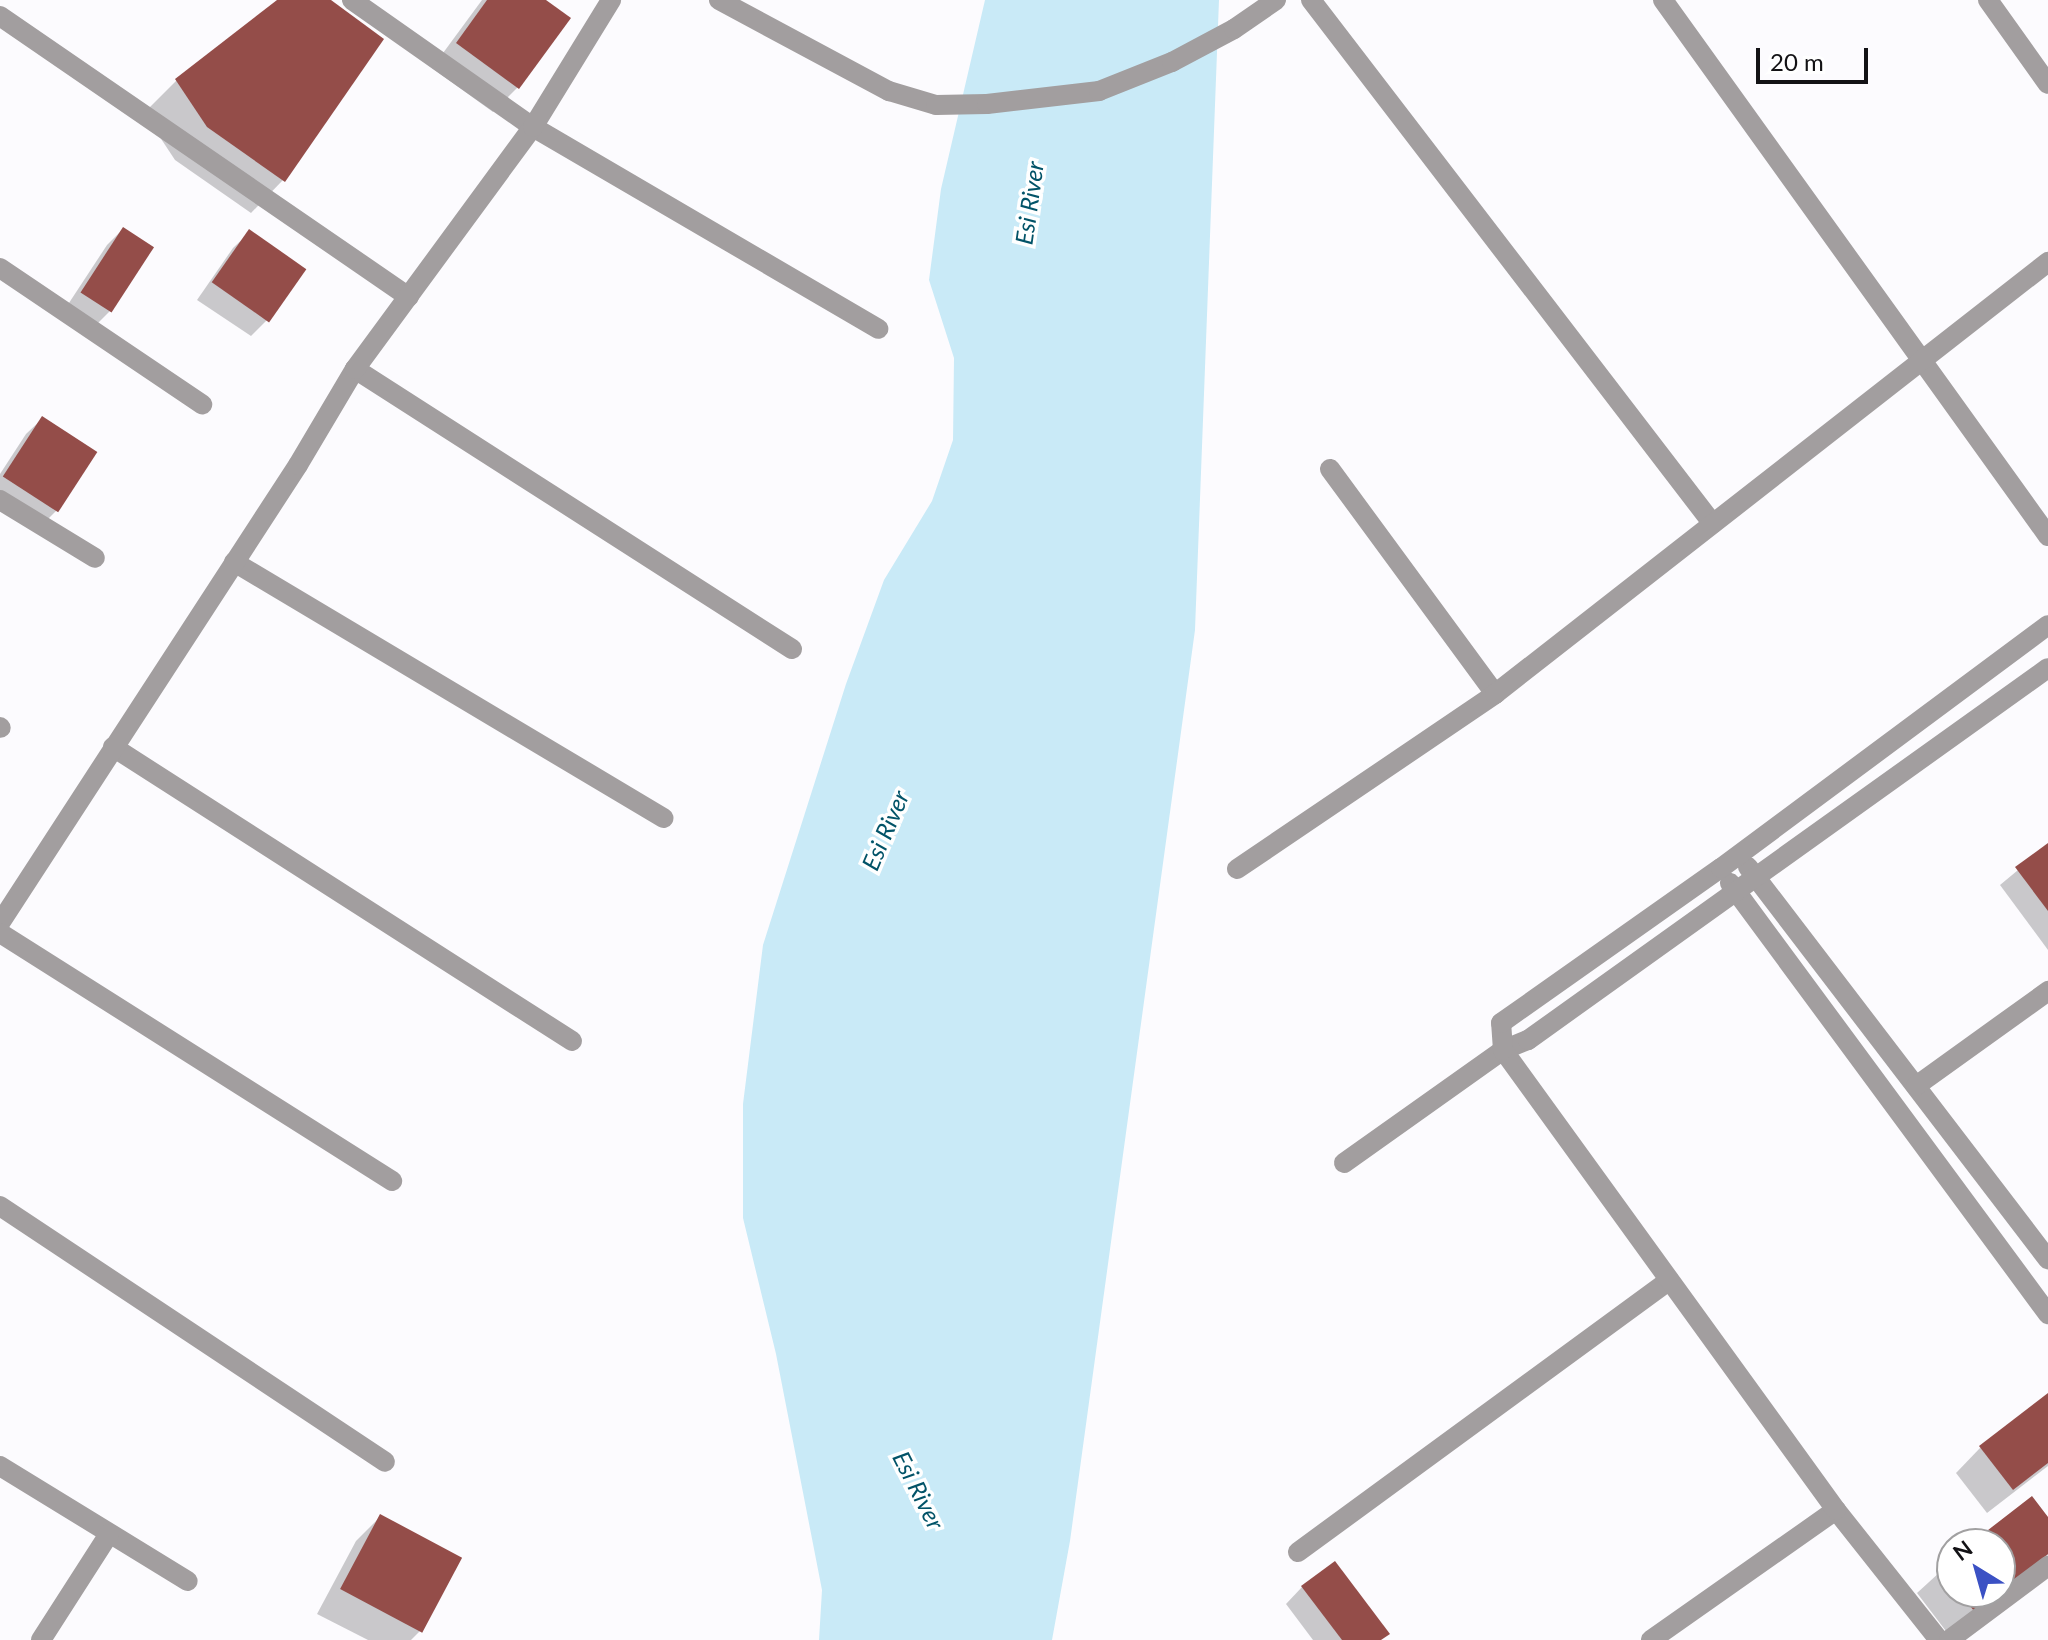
<!DOCTYPE html>
<html>
<head>
<meta charset="utf-8">
<style>
  body { margin:0 }
  #map { position:relative; width:2048px; height:1640px; overflow:hidden; background:#fcfbfe; font-family:Lato,sans-serif }
  div>[style] { position:absolute }
  [style*='--x'] { left:calc(var(--x)*1px); top:calc(var(--y)*1px); width:calc(var(--w)*1px); rotate:calc(var(--a)*1deg) }
  .water>* { inset:0; background:#c9eaf7 }
  .shadow>* { inset:0; background:#0003 }
  .building>* { inset:0; background:#944d49; transform-origin:0 0 }
  .minor>* { height:20px; margin:-10px; padding:0 10px; transform-origin:10px; border-radius:10px; background:#a29e9f }
  span { translate:-50% -50%; white-space:nowrap; text-align:center; line-height:1.15; -webkit-text-stroke:7px #fff; paint-order:stroke }
  .water-label { font-size:24px; color:#025368; font-style:italic }
  .north { position:absolute; left:1936px; top:1528px; width:80px; height:80px; box-sizing:border-box; background:#fff; border:2px solid #a1a0a1; border-radius:50%; rotate:323deg; font-size:22px; font-weight:700; line-height:32px; text-align:center; color:#131215 }
  .north::after { content:''; display:block; margin:auto; width:28px; height:36px; background:#3b51c4; clip-path:polygon(50% 0,100% 100%,50% 72%,0 100%) }
  .scale { position:absolute; left:1756px; top:48px; width:112px; height:36px; box-sizing:border-box; border:4px solid #131215; border-top:0; padding-left:10px; font-size:24px; line-height:28px; white-space:nowrap; color:#131215; -webkit-text-stroke:6px #fff; paint-order:stroke }
</style>
</head>
<body>
<div id="map">
  <div class="water">
    <i style="clip-path:polygon(985px 0,1219px 0,1195px 630px,1070px 1541px,1052px 1640px,819px 1640px,822px 1590px,776px 1354px,743px 1218px,743px 1104px,763px 945px,846px 684px,884px 580px,932px 501px,953px 440px,954px 358px,929px 280px,941px 189px)"></i>
  </div>
  <div class="shadow">
    <i style="clip-path:polygon(280px 0,328px 0,283px 180px,251px 213px,175px 160px,144px 113px,176px 81px)"></i>
    <i style="clip-path:polygon(482px 0,542px 0,518px 87px,493px 112px,432px 68px)"></i>
    <i style="clip-path:polygon(123px 229px,110px 311px,93px 328px,65px 309px,107px 245px)"></i>
    <i style="clip-path:polygon(250px 232px,303px 269px,267px 320px,251px 336px,197px 300px,233px 248px)"></i>
    <i style="clip-path:polygon(43px 418px,56px 511px,40px 527px,0 501px,0 474px,26px 434px)"></i>
    <i style="clip-path:polygon(2048px 845px,2048px 950px,2000px 885px)"></i>
    <i style="clip-path:polygon(2048px 1395px,2048px 1466px,1987px 1513px,1956px 1473px,1980px 1448px)"></i>
    <i style="clip-path:polygon(380px 1517px,459px 1558px,421px 1630px,411px 1640px,368px 1640px,317px 1614px,356px 1541px)"></i>
    <i style="clip-path:polygon(2048px 1520px,2048px 1555px,1949px 1635px,1917px 1593px,1952px 1561px,1952px 1592px,2000px 1592px,2000px 1544px,1974px 1544px)"></i>
    <i style="clip-path:polygon(1302px 1587px,1381px 1640px,1313px 1640px,1286px 1604px)"></i>
  </div>
  <div class="building">
    <i style="clip-path:polygon(277px 0,331px 0,384px 39px,285px 182px,207px 127px,175px 79px)"></i>
    <i style="clip-path:polygon(487px 0,546px 0,571px 18px,519px 89px,456px 43px)"></i>
    <i style="left:123px;top:227px;width:37px;height:78px;rotate:33deg"></i>
    <i style="left:249px;top:229px;width:70px;height:65px;rotate:35deg"></i>
    <i style="left:42px;top:416px;width:66px;height:72px;rotate:33deg"></i>
    <i style="clip-path:polygon(2048px 843px,2048px 911px,2015px 867px)"></i>
    <i style="clip-path:polygon(2048px 1393px,2048px 1463px,2013px 1490px,1979px 1446px)"></i>
    <i style="clip-path:polygon(2032px 1496px,2048px 1517px,2048px 1554px,2000px 1592px,2000px 1544px,1970px 1544px)"></i>
    <i style="left:380px;top:1514px;width:93px;height:85px;rotate:28deg"></i>
    <i style="clip-path:polygon(1952px 1558px,1952px 1582px,1940px 1567px)"></i>
    <i style="clip-path:polygon(1335px 1561px,1390px 1634px,1381px 1640px,1342px 1640px,1301px 1586px)"></i>
    <i style="clip-path:polygon(1959px 1592px,1999px 1592px,1974px 1611px)"></i>
  </div>
  <div class="minor">
    <i style="--x:352;--y:0;--w:221;--a:35.1"></i>
    <i style="--x:533;--y:127;--w:400;--a:30.3"></i>
    <i style="--x:719;--y:0;--w:193;--a:28.2"></i>
    <i style="--x:889;--y:91;--w:49;--a:16.6"></i>
    <i style="--x:936;--y:105;--w:51;--a:-1.1"></i>
    <i style="--x:987;--y:104;--w:113;--a:-6.6"></i>
    <i style="--x:1099;--y:91;--w:79;--a:-21.7"></i>
    <i style="--x:1172;--y:62;--w:70;--a:-28"></i>
    <i style="--x:1234;--y:29;--w:51;--a:-34.6"></i>
    <i style="--x:1311;--y:0;--w:660;--a:52.51"></i>
    <i style="--x:1663;--y:0;--w:660;--a:54.31"></i>
    <i style="--x:1988;--y:0;--w:103;--a:54.5"></i>
    <i style="--x:0;--y:16;--w:496;--a:34.5"></i>
    <i style="--x:0;--y:268;--w:244;--a:34"></i>
    <i style="--x:355;--y:369;--w:519;--a:32.65"></i>
    <i style="--x:1330;--y:469;--w:279;--a:53.7"></i>
    <i style="--x:0;--y:500;--w:111;--a:31.4"></i>
    <i style="--x:234;--y:562;--w:500;--a:30.8"></i>
    <i style="--x:0;--y:727;--w:1;--a:45"></i>
    <i style="--x:113;--y:747;--w:545;--a:32.64"></i>
    <i style="--x:1748;--y:867;--w:494;--a:52.6"></i>
    <i style="--x:1237;--y:869;--w:312;--a:-34.1"></i>
    <i style="--x:1495;--y:694;--w:702;--a:-38"></i>
    <i style="--x:1730;--y:883;--w:536;--a:53.58"></i>
    <i style="--x:0;--y:923;--w:546;--a:-56.95"></i>
    <i style="--x:298;--y:465;--w:112;--a:-59.3"></i>
    <i style="--x:355;--y:369;--w:300;--a:-53.7"></i>
    <i style="--x:533;--y:127;--w:149;--a:-58.4"></i>
    <i style="--x:0;--y:933;--w:464;--a:32.3"></i>
    <i style="--x:1916;--y:1086;--w:163;--a:-35.7"></i>
    <i style="--x:1344;--y:1163;--w:195;--a:-35.4"></i>
    <i style="--x:1503;--y:1050;--w:27;--a:-22"></i>
    <i style="--x:1528;--y:1040;--w:639;--a:-35.58"></i>
    <i style="--x:0;--y:1206;--w:462;--a:33.6"></i>
    <i style="--x:0;--y:1466;--w:220;--a:31.5"></i>
    <i style="--x:1298;--y:1552;--w:460;--a:-36.2"></i>
    <i style="--x:41;--y:1640;--w:126;--a:-57.3"></i>
    <i style="--x:1651;--y:1640;--w:226;--a:-35.1"></i>
    <i style="--x:1939;--y:1640;--w:166;--a:-128.4"></i>
    <i style="--x:1836;--y:1510;--w:568;--a:-125.9"></i>
    <i style="--x:1503;--y:1050;--w:27;--a:-94"></i>
    <i style="--x:1501;--y:1023;--w:269;--a:-35.2"></i>
    <i style="--x:1721;--y:868;--w:407;--a:-36.6"></i>
    <i style="--x:1949;--y:1640;--w:124;--a:-36.8"></i>
  </div>
  <div class="water-label">
    <span style="left:1029px;top:203px;rotate:-82deg">Esi River</span>
    <span style="left:885px;top:830px;rotate:-67deg">Esi River</span>
    <span style="left:919px;top:1490px;rotate:63deg">Esi River</span>
  </div>
  <div class="north">N</div>
  <div class="scale">20 m</div>
</div>
</body>
</html>
